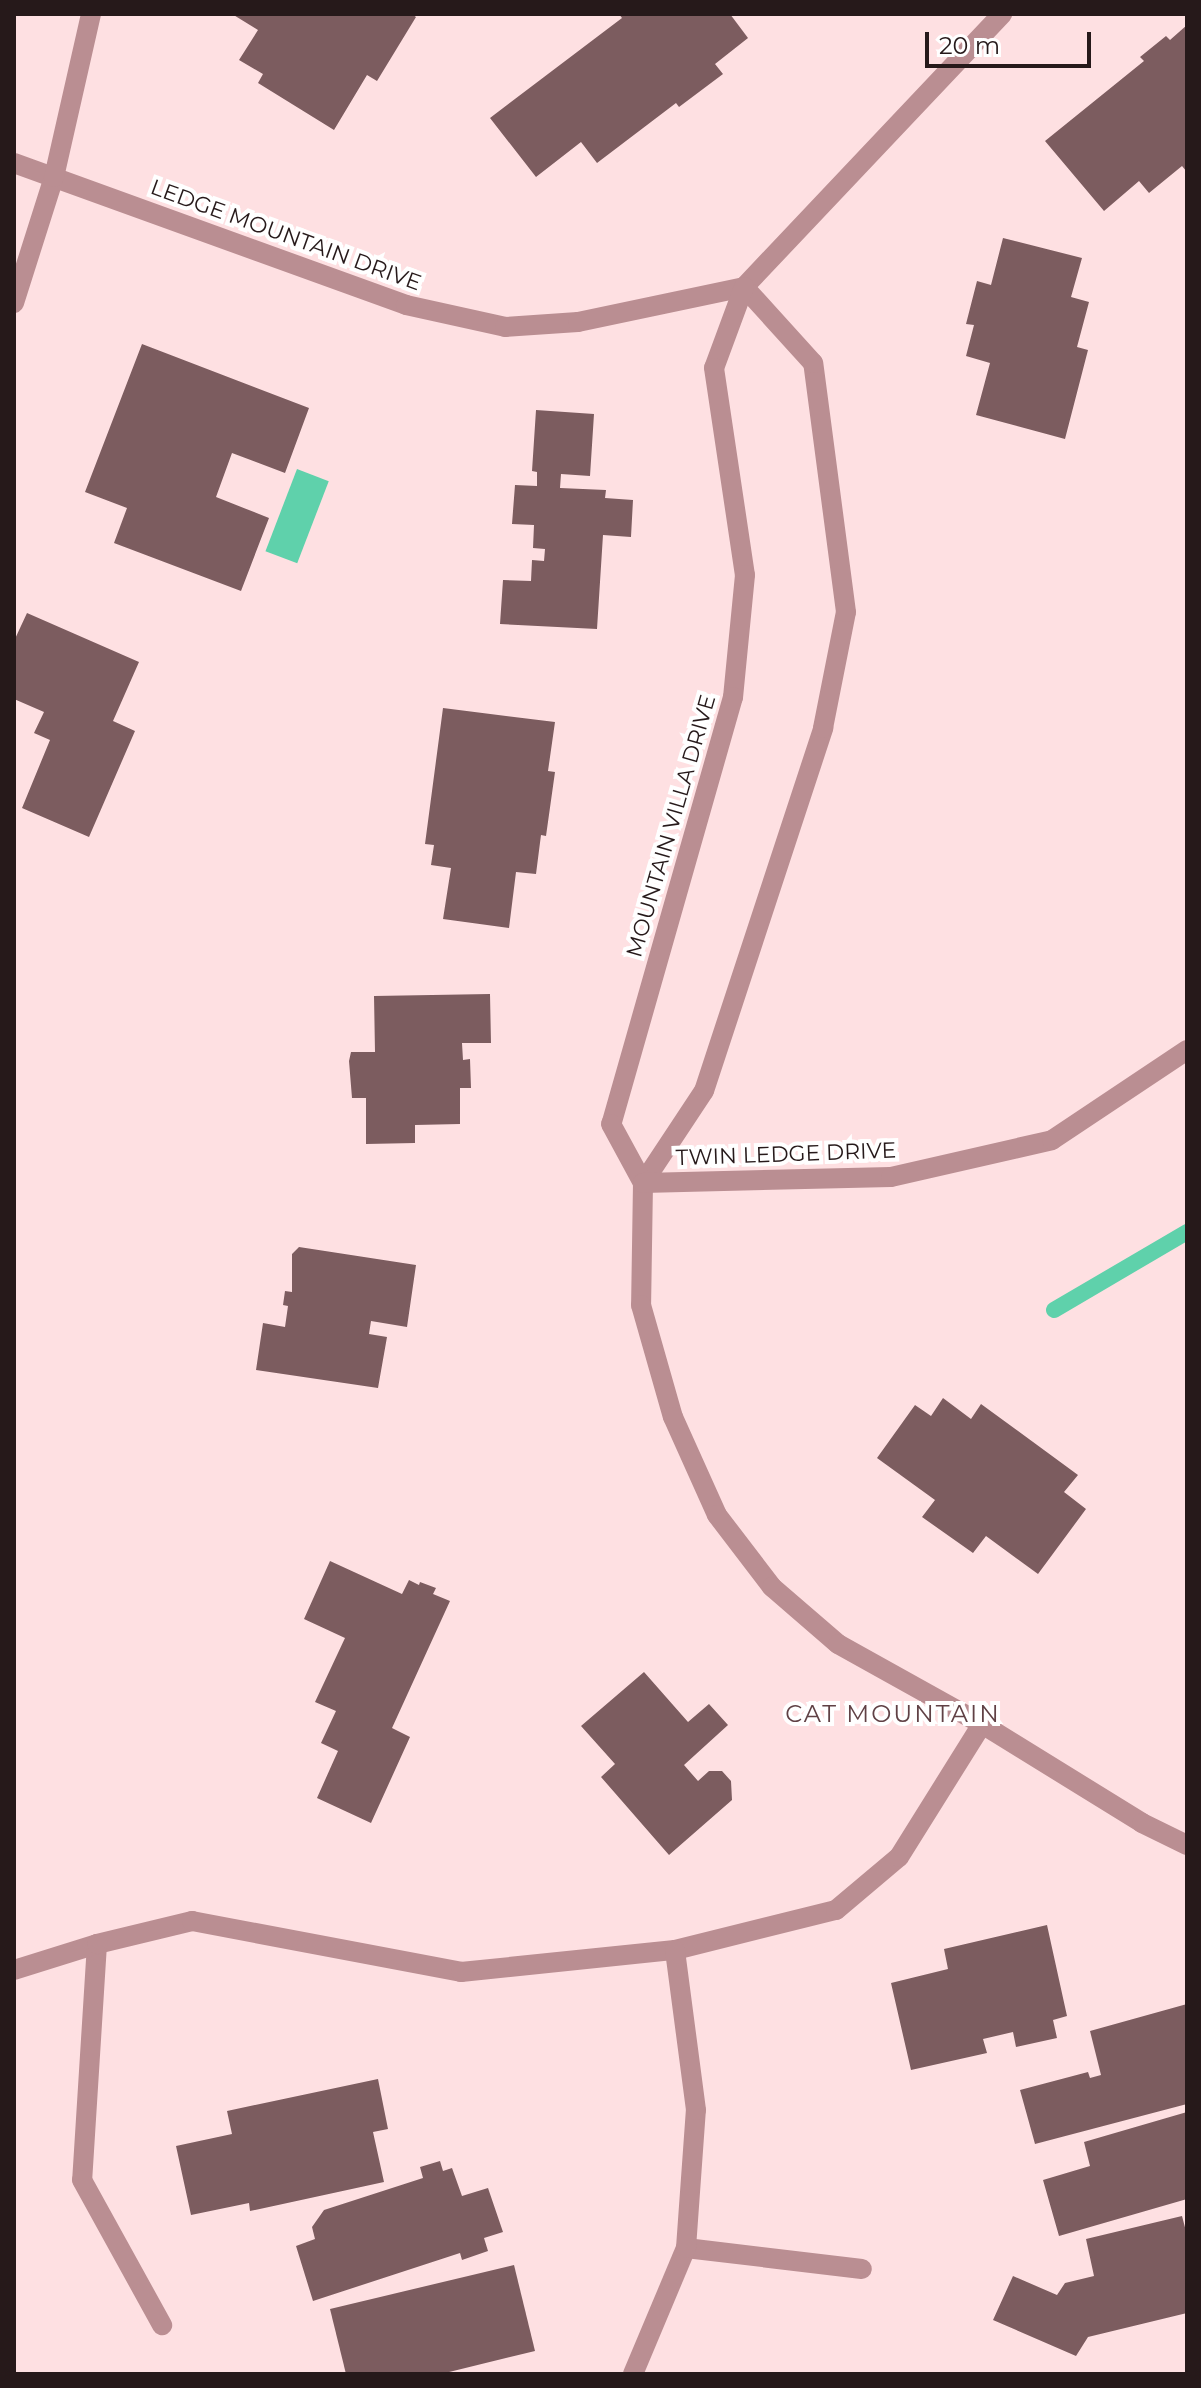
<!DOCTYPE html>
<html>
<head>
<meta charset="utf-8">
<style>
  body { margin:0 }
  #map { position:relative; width:1201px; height:2388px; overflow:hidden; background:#fee0e2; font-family:Montserrat,sans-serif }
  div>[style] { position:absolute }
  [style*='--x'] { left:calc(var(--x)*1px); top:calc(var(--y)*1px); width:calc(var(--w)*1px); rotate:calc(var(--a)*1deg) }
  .water>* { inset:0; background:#5fd1ab; transform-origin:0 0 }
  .stream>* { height:16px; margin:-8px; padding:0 8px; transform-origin:8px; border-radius:8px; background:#5fd1ab }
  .building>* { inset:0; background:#7c5c5f }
  .street>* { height:20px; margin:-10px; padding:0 10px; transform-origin:10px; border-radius:10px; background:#ba8e92 }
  span { translate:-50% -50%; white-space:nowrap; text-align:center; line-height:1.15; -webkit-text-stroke:8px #fff; paint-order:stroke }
  .street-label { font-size:22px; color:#26191a }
  .neighbourhood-label { font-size:24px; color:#604145; letter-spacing:2px }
  .frame { position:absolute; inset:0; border:16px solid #26191a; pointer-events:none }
  .scale { position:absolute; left:925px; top:32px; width:166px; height:36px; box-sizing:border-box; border:4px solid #26191a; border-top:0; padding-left:10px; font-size:24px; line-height:28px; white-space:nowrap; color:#26191a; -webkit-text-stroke:6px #fff; paint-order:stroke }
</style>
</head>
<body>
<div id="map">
  <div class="water">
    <i style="left:297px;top:469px;width:34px;height:88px;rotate:21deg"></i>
  </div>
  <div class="stream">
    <i style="--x:1054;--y:1310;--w:154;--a:-30.4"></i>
  </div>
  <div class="building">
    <i style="clip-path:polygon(232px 14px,412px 14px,416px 17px,377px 81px,367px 75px,334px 130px,258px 83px,263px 74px,239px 60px,258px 30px)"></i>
    <i style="clip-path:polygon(619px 14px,730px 14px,748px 38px,715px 64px,723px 74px,679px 107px,676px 103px,597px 163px,581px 142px,536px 177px,490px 118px,622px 18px)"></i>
    <i style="clip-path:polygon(1187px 25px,1187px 172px,1182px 166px,1149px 193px,1139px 181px,1104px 211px,1045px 141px,1144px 61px,1140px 57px,1166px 36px,1170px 40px)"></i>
    <i style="clip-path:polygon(1003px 238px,1082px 258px,1071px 297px,1089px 302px,1077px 347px,1088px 350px,1065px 439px,976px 415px,990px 363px,966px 356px,974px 325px,966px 324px,977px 281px,991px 285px)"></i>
    <i style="clip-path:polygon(142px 344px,309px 408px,285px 473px,232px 453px,216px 497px,269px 518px,241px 591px,114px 543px,127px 508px,85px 492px)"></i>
    <i style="clip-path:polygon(536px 410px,594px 414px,590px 476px,561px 474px,560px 488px,606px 490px,605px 498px,633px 500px,631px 537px,603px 535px,597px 629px,500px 624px,503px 580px,531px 581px,532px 560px,544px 561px,545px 549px,533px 548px,534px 525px,512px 524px,515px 485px,537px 486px,537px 472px,532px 471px)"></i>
    <i style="clip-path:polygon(27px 613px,139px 662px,113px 721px,135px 731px,89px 837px,22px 808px,50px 740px,34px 733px,44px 712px,14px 699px,14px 641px)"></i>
    <i style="clip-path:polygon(443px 708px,555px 722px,548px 771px,555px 772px,546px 836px,541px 835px,536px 874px,516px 872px,509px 928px,443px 919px,451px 868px,431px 865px,434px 845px,425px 844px)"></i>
    <i style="clip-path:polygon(490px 994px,491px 1043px,462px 1043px,463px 1060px,470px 1059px,471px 1088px,460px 1088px,460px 1124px,415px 1125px,415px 1143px,366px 1144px,366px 1098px,352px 1098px,349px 1061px,351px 1052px,375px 1052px,374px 996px)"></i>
    <i style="clip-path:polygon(299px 1247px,416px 1265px,407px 1327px,371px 1321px,369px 1334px,387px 1337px,378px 1388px,256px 1370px,263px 1323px,285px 1327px,288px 1306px,283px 1305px,285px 1291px,292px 1292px,292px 1254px)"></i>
    <i style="clip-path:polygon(943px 1398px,971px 1419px,981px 1404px,1078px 1475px,1064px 1492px,1086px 1509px,1038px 1574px,986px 1536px,973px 1553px,922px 1517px,935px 1500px,877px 1458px,915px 1405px,931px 1416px)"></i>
    <i style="clip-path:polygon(330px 1561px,402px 1594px,409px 1580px,419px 1585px,420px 1582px,436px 1588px,433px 1594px,450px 1601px,392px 1728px,410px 1737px,371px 1823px,317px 1798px,338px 1751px,321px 1743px,336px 1711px,315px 1702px,345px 1638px,304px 1619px)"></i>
    <i style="clip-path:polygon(644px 1672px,688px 1722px,709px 1704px,728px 1725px,684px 1765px,698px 1781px,709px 1771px,722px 1771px,731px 1781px,732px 1800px,669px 1855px,601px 1777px,615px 1764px,581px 1726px)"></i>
    <i style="clip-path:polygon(1047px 1925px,1067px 2016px,1053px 2020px,1057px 2038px,1016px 2047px,1013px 2032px,983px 2039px,987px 2053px,911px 2070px,891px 1983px,948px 1969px,944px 1949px)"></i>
    <i style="clip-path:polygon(1187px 2004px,1187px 2104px,1035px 2144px,1020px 2090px,1088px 2072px,1090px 2078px,1101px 2075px,1090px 2031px)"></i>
    <i style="clip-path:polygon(378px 2079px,388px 2129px,373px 2132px,384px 2182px,250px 2211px,249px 2203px,191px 2215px,176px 2146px,232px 2134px,227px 2111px)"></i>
    <i style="clip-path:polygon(1187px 2112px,1187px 2199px,1059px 2236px,1043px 2180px,1090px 2166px,1084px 2142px)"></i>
    <i style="clip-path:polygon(440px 2161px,443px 2171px,452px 2168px,462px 2196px,488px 2188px,503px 2232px,484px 2238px,488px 2251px,462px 2260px,460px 2253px,313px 2301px,296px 2246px,315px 2239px,312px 2227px,324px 2210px,423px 2178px,420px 2167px)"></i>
    <i style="clip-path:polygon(1182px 2216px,1187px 2235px,1187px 2313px,1088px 2337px,1076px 2356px,993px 2320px,1013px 2276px,1057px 2295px,1065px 2283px,1094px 2276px,1086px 2239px)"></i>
    <i style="clip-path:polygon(514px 2265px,535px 2351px,441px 2374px,346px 2374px,330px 2309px)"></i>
  </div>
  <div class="street">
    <i style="--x:14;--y:163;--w:417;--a:19.9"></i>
    <i style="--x:406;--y:305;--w:101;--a:12.5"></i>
    <i style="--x:505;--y:327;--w:73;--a:-3.9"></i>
    <i style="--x:578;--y:322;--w:170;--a:-11.9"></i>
    <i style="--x:744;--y:287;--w:376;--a:-46.6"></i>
    <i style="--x:14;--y:303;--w:132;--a:-72.4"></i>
    <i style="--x:54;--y:177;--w:167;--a:-77.2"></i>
    <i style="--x:643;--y:1183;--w:110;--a:-56.5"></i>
    <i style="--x:704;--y:1091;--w:382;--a:-71.8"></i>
    <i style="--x:823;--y:728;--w:118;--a:-78.8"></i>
    <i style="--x:846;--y:612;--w:251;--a:-97.5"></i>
    <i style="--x:813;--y:363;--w:103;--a:-132.2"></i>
    <i style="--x:744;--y:287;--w:86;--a:110.3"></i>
    <i style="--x:714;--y:368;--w:209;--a:81.5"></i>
    <i style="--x:745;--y:575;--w:123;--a:95.6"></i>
    <i style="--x:733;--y:697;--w:444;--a:105.9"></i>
    <i style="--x:611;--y:1124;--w:67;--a:61.5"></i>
    <i style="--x:643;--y:1183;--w:122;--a:90.9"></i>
    <i style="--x:641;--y:1305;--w:116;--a:74.1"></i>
    <i style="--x:673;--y:1417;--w:107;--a:65.8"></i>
    <i style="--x:717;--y:1515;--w:91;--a:52.6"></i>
    <i style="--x:772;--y:1587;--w:87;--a:40.8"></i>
    <i style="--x:838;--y:1644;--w:165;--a:29.1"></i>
    <i style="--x:982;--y:1724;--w:188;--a:31.7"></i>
    <i style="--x:1142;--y:1823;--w:50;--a:26.1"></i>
    <i style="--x:643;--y:1183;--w:248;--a:-1.4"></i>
    <i style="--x:891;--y:1177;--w:165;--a:-12.9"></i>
    <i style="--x:1052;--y:1140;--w:162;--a:-33.7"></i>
    <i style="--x:97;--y:1944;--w:236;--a:93.6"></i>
    <i style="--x:82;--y:2180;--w:166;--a:61.1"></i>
    <i style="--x:14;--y:1970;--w:87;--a:-17.4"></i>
    <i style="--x:97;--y:1944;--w:98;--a:-13.6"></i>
    <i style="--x:192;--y:1921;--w:274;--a:10.7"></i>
    <i style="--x:461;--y:1972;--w:215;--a:-5.9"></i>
    <i style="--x:675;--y:1950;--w:166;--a:-14"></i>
    <i style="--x:836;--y:1910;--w:82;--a:-40.1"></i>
    <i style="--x:899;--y:1857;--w:157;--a:-58"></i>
    <i style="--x:686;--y:2248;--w:177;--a:6.8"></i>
    <i style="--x:633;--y:2374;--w:137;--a:-67.2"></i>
    <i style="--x:686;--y:2248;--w:138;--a:-85.9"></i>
    <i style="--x:696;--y:2110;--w:161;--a:-97.5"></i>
  </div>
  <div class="street-label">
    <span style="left:286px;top:235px;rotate:20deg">LEDGE MOUNTAIN DRIVE</span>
    <span style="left:671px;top:826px;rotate:-74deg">MOUNTAIN VILLA DRIVE</span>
    <span style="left:786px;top:1154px;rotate:-2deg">TWIN LEDGE DRIVE</span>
  </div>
  <div class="neighbourhood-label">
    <span style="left:893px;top:1714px">CAT MOUNTAIN</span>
  </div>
  <div class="frame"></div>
  <div class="scale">20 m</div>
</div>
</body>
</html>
